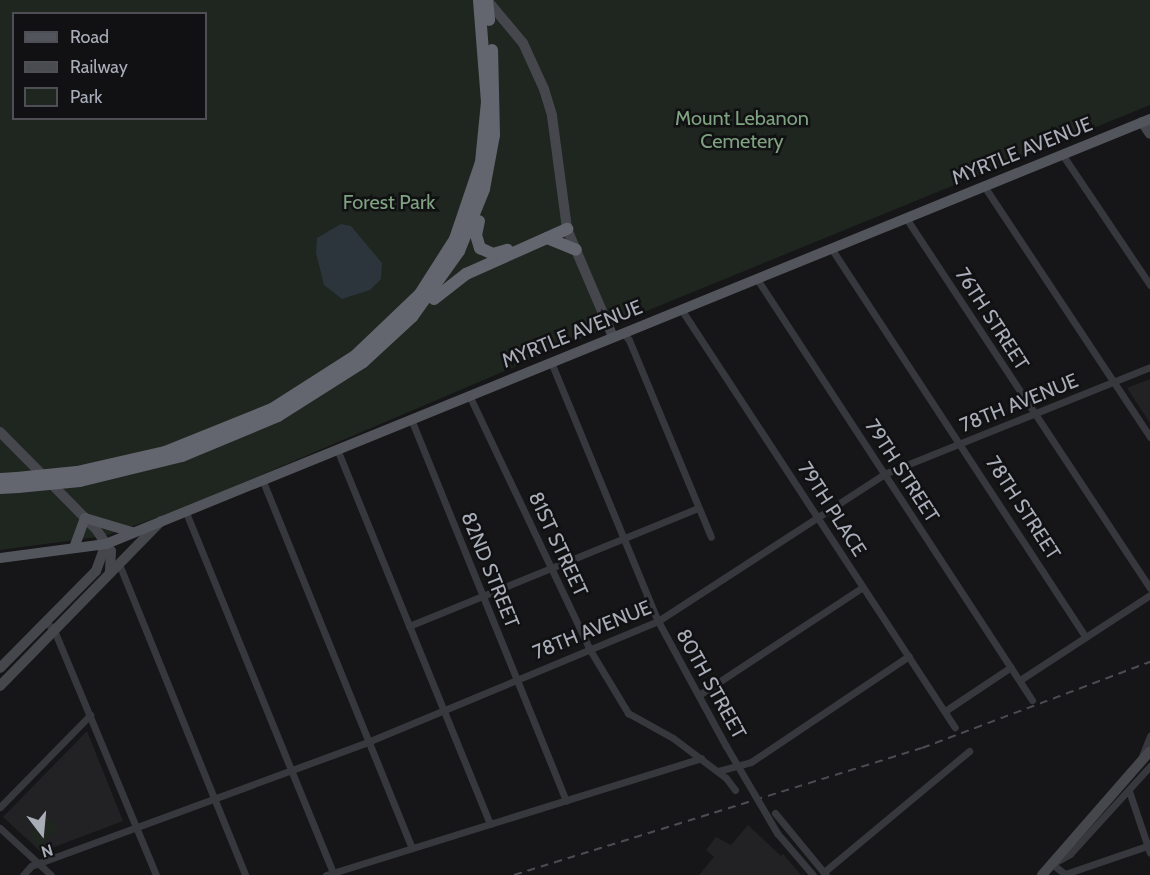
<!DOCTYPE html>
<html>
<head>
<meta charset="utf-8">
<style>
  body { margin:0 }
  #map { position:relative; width:1150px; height:875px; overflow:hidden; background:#161618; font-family:Cabin,sans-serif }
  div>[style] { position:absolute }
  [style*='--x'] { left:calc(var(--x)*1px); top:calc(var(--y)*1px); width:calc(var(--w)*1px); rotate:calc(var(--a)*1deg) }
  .built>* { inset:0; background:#222225 }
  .green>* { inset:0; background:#1e261f; transform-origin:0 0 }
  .water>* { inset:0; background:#2c353c }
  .street>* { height:7px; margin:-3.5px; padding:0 3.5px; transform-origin:3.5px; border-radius:3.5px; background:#37383d }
  .secondary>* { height:10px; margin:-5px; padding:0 5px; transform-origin:5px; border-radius:5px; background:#45474d }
  .primary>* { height:10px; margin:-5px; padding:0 5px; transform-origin:5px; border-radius:5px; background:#53555c }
  .highway>* { height:12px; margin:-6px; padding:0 6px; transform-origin:6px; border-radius:6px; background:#63666e }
  .rail>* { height:2px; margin-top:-1px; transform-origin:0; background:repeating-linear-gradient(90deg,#4a4c52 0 8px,transparent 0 14px) }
  .street-bridge>* { height:7px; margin:-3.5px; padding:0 3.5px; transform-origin:3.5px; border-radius:3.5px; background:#37383d }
  .highway-bridge>* { height:12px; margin:-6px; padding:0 6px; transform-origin:6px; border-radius:6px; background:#63666e }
  span { translate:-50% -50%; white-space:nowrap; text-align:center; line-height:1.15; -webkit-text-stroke:5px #111113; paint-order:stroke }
  .park-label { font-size:20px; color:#7fa381 }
  .street-label { font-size:20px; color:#a8adb8 }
  .legend { position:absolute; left:12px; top:12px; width:195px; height:108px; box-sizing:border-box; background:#111113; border:2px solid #4d4f55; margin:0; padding:8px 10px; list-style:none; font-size:18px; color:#a8adb8 }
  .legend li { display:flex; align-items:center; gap:12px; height:30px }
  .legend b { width:30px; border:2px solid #4d4f55 }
  .north { position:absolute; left:12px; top:803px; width:60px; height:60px; -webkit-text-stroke:4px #111113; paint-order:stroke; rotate:164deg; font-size:16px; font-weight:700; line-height:24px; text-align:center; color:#a8adb8 }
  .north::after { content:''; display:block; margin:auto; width:21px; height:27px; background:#a8adb8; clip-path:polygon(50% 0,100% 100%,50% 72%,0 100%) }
</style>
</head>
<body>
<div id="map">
  <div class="built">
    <i style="clip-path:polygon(1150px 379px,1150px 423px,1127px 388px)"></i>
    <i style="clip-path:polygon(87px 731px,123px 821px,41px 852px,3px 817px)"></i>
    <i style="clip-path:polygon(748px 825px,781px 856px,783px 854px,801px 875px,699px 875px,714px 857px,706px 850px,716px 837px,731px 845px)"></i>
  </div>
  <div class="green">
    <i style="clip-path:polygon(evenodd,0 0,1150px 0,1150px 105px,622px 321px,184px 508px,105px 536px,0 550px,0 0,14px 14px,206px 14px,206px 118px,14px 118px,14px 14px)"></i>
    <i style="left:46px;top:817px;width:16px;height:26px;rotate:43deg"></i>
  </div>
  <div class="water">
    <i style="clip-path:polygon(341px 224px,351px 226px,382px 263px,381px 279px,370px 290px,342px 299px,324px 285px,316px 253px,317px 238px)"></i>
  </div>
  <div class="street">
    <i style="--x:1062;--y:154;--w:158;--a:56.1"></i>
    <i style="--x:984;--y:186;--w:301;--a:56.5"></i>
    <i style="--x:906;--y:218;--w:443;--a:56.6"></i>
    <i style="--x:831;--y:248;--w:465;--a:56.8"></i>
    <i style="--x:757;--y:279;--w:503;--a:56.85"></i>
    <i style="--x:681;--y:309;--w:500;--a:56.8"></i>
    <i style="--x:623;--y:333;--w:9;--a:49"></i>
    <i style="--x:629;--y:340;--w:213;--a:67.4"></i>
    <i style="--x:551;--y:362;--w:280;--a:67.6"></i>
    <i style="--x:658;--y:621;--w:142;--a:61.5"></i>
    <i style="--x:469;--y:395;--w:282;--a:64.6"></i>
    <i style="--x:590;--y:650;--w:74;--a:58.9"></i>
    <i style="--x:628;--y:713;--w:51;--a:29.1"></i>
    <i style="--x:673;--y:738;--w:66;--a:37"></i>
    <i style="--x:726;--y:778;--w:15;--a:53"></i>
    <i style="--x:411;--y:419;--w:412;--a:67.9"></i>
    <i style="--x:337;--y:449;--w:405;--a:67.8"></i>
    <i style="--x:262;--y:479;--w:398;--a:67.9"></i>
    <i style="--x:185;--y:510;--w:392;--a:67.8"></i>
    <i style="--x:119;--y:564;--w:336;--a:67.9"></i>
    <i style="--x:46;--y:622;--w:11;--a:45"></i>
    <i style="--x:54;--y:630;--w:265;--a:67.4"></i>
    <i style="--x:409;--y:626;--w:312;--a:-22.2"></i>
    <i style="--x:1020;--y:680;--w:155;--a:-33.2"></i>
    <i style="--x:699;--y:695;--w:196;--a:-33.4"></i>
    <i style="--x:945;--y:711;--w:79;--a:-33.7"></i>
    <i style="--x:1142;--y:756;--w:22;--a:-68"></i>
    <i style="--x:718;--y:771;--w:34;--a:-15"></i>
    <i style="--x:751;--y:762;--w:190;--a:-33.9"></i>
    <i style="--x:1129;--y:791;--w:65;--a:71.3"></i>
    <i style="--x:0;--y:807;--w:129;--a:-45.6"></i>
    <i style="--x:775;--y:813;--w:80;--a:50.6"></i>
    <i style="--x:0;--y:828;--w:69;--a:42.7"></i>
    <i style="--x:777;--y:833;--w:55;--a:49.4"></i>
    <i style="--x:1054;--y:863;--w:18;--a:-29"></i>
    <i style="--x:1070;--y:854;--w:119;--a:-47.7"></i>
    <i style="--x:1052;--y:864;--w:16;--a:38"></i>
    <i style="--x:1065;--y:874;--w:87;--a:-18.9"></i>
    <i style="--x:824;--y:872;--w:189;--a:-39.8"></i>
    <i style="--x:23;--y:875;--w:12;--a:-48"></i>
    <i style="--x:31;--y:866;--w:361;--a:-20.2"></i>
    <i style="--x:370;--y:741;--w:312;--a:-22.6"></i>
    <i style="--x:658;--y:621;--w:270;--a:-33"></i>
    <i style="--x:884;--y:474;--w:287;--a:-21.9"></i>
    <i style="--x:326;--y:875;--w:393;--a:-17.3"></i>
  </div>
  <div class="secondary">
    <i style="--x:487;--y:0;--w:56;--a:50.1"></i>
    <i style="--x:523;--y:43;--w:51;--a:65.5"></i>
    <i style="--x:544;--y:89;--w:28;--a:73"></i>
    <i style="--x:552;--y:116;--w:114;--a:82.4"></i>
    <i style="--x:567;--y:229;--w:117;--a:66.9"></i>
    <i style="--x:1142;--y:122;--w:14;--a:56"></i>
    <i style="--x:0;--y:432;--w:136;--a:45.3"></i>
    <i style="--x:96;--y:529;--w:27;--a:56"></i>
    <i style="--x:111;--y:551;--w:22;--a:93"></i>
    <i style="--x:0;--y:668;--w:136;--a:-45.3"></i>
    <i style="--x:96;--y:571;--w:29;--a:-70"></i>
    <i style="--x:0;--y:686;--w:231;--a:-45.7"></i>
    <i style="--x:1042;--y:875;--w:164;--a:-48.9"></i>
  </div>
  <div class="primary">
    <i style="--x:74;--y:548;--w:32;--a:-70"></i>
    <i style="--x:85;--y:518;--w:49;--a:16.6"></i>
    <i style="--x:0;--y:558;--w:107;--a:-7.5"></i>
    <i style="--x:106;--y:544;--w:1127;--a:-22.15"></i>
  </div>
  <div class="highway">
    <i style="--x:479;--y:221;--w:14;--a:102"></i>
    <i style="--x:476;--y:235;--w:14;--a:73"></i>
    <i style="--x:480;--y:248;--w:14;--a:25"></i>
    <i style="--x:493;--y:254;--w:15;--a:-16"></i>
    <i style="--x:547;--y:238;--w:31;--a:22"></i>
    <i style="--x:434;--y:299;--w:41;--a:-38"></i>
    <i style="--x:466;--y:274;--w:111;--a:-24"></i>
    <i style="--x:77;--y:472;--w:90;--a:-12.8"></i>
    <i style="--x:165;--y:452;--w:115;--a:-21.9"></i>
    <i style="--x:272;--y:409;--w:98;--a:-32.6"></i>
    <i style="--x:355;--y:356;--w:90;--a:-43.6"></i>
    <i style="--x:420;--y:294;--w:65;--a:-57.5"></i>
    <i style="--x:455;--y:239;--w:81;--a:-71.3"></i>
    <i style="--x:481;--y:162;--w:60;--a:-84.3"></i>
    <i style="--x:487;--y:102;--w:102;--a:-94.5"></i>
    <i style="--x:0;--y:479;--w:17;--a:-3"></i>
    <i style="--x:80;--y:481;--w:105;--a:-13.8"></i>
    <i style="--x:182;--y:456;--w:104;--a:-22.6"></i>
    <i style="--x:278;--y:416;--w:101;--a:-32.4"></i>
    <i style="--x:363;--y:362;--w:67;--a:-42.6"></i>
    <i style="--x:412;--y:317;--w:81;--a:-54.5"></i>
    <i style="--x:459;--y:251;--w:67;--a:-68"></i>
    <i style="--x:484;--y:189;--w:55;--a:-79.5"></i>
    <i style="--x:494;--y:135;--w:85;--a:-91.3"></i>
    <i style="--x:0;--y:488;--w:18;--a:-3"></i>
  </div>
  <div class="rail">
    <i style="--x:514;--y:875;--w:427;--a:-17.3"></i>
    <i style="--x:922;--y:748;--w:244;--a:-20.7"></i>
  </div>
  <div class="street-bridge">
    <i style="--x:726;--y:746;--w:101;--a:59.6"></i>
  </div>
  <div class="highway-bridge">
    <i style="--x:487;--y:0;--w:20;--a:84"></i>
    <i style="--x:17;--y:478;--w:60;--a:-5.7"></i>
    <i style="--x:18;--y:487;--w:62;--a:-5.5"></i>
  </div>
  <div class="park-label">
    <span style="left:742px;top:130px">Mount Lebanon<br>Cemetery</span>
    <span style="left:389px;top:202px">Forest Park</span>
  </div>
  <div class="street-label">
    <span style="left:1022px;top:151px;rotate:-22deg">MYRTLE AVENUE</span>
    <span style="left:992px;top:319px;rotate:57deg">76TH STREET</span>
    <span style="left:572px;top:334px;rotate:-22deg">MYRTLE AVENUE</span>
    <span style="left:1019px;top:403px;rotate:-22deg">78TH AVENUE</span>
    <span style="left:902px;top:471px;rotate:57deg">79TH STREET</span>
    <span style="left:1023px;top:508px;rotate:57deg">78TH STREET</span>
    <span style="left:832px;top:509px;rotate:57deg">79TH PLACE</span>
    <span style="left:558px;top:544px;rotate:65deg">81ST STREET</span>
    <span style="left:490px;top:570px;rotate:68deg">82ND STREET</span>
    <span style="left:592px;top:630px;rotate:-22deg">78TH AVENUE</span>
    <span style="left:711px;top:684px;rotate:61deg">80TH STREET</span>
  </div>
  <ul class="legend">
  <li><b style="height:8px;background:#53555c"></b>Road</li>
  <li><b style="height:8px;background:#4a4c52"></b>Railway</li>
  <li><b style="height:16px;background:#1e261f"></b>Park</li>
  </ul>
  <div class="north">N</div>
</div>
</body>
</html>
